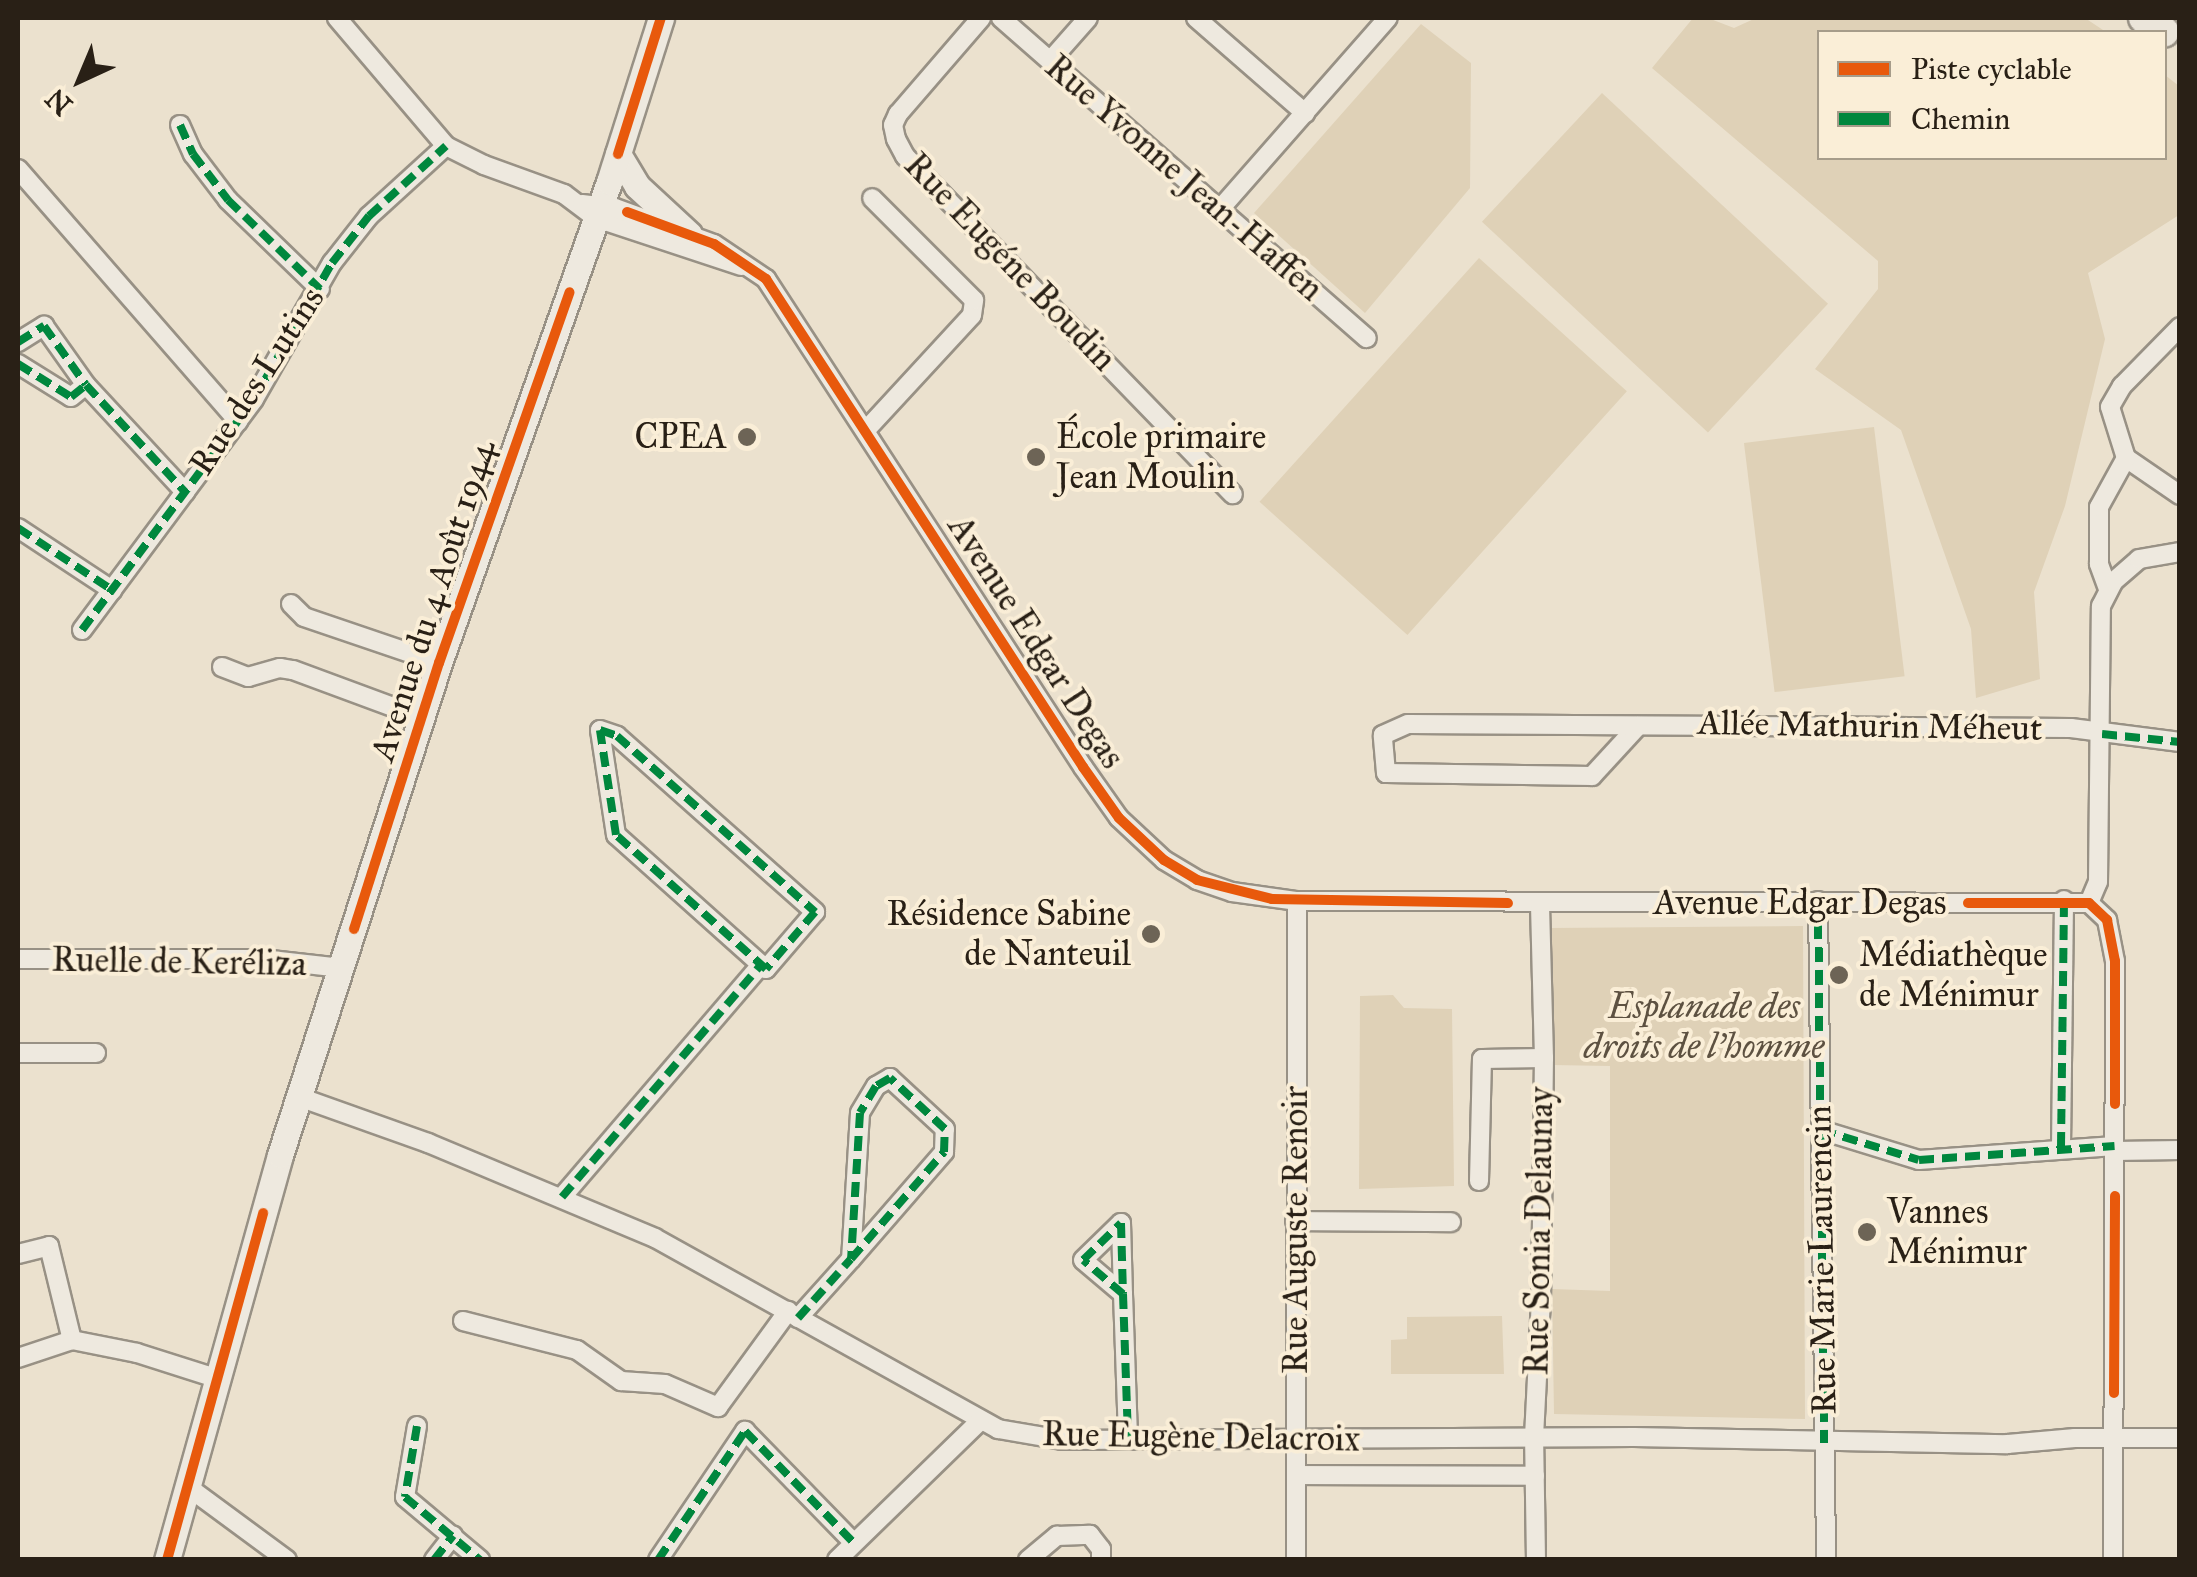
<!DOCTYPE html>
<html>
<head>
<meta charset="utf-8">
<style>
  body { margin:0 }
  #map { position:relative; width:2197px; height:1577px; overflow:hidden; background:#ebe1ce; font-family:"IM FELL Great Primer",serif }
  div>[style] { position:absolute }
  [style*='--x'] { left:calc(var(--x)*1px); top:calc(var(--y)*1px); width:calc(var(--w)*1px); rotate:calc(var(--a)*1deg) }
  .green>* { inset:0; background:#dfd1b7; transform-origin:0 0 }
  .roads { filter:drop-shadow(2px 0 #989185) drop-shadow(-2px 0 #989185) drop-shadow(0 2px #989185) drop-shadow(0 -2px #989185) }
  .street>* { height:18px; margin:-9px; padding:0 9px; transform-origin:9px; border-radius:9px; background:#eee9df }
  .secondary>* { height:25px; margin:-12.5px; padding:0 12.5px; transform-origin:12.5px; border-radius:12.5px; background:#eee9df }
  .highway>* { height:30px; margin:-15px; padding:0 15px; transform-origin:15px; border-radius:15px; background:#ebe5da }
  .quiet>* { height:8px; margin-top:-4px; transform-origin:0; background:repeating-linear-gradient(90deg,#00873e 0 15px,transparent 0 23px) }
  .cycleway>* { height:10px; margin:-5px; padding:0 5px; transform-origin:5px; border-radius:5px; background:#e8590c }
  .dots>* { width:28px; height:28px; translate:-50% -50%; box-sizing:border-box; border:5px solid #faeed7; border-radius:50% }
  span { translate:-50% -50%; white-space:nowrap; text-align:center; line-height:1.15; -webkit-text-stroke:8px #faeed7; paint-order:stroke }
  .street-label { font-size:35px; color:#292016 }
  .poi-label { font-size:35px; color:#292016 }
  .right { translate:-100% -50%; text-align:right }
  .left { translate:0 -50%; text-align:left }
  .park-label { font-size:35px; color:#5d5141; font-style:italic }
  .frame { position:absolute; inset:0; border:20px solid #292016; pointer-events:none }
  .legend { position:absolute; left:1817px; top:30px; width:350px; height:130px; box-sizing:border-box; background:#faeed7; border:2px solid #a69c8a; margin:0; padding:12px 18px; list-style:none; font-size:30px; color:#292016 }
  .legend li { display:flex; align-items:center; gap:20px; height:50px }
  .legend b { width:50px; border:2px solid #a69c8a }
  .north { position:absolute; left:30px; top:30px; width:100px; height:100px; -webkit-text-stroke:8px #faeed7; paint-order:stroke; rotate:224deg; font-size:28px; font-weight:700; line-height:40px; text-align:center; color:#292016 }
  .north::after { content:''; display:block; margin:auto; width:35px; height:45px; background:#292016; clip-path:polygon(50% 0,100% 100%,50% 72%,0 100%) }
</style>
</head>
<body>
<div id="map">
  <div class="green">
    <i style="clip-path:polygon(1693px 18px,1708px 18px,1734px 28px,1756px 18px,2085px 18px,2106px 32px,1820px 32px,1820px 158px,2164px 158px,2165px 75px,2179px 86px,2179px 215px,2088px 273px,2105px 339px,2065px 506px,2034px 592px,2040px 679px,1976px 698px,1971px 629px,1901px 430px,1815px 369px,1878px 289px,1878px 261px,1652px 68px)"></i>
    <i style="clip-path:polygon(1421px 24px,1471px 63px,1470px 188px,1365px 313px,1254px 213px)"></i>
    <i style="left:1602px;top:93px;width:309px;height:176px;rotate:43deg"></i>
    <i style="left:1479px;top:258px;width:199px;height:328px;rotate:42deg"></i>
    <i style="left:1874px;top:427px;width:251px;height:131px;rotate:83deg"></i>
    <i style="clip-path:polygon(1803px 926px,1805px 1419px,1554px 1414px,1552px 1289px,1610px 1291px,1610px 1066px,1552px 1065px,1550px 928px)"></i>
    <i style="clip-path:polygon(1393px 995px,1404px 1008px,1452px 1009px,1454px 1186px,1359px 1189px,1360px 996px)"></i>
    <i style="clip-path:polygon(1502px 1316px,1504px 1374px,1391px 1374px,1391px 1340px,1407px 1339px,1407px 1317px)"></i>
  </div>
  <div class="roads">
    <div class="street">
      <i style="--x:337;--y:18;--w:168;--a:49.6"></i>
      <i style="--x:446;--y:146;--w:42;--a:26.6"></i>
      <i style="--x:484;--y:165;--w:85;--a:19.9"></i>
      <i style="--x:564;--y:194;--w:40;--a:37"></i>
      <i style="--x:596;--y:218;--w:153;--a:18.3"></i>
      <i style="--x:981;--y:18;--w:127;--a:130.8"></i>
      <i style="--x:898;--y:114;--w:12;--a:114"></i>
      <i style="--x:893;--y:125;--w:14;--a:78"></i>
      <i style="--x:896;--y:139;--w:19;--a:62"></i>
      <i style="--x:905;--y:156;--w:471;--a:45.9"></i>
      <i style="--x:1001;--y:18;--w:486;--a:41.2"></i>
      <i style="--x:1196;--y:18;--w:145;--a:41.1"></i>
      <i style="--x:1050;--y:61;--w:57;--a:-48.5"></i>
      <i style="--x:180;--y:125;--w:32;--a:66"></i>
      <i style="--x:193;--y:154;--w:58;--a:52.7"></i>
      <i style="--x:228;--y:200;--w:128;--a:44.1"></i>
      <i style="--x:18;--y:169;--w:335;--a:48.9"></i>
      <i style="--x:582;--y:204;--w:33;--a:7"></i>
      <i style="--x:615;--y:208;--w:105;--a:20"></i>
      <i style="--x:714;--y:244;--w:63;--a:33.9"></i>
      <i style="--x:766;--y:279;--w:582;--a:56.99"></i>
      <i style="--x:1083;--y:767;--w:62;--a:54.8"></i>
      <i style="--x:1119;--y:818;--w:62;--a:43"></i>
      <i style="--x:1164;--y:860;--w:39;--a:31"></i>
      <i style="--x:1197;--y:880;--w:37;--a:19"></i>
      <i style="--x:1232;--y:892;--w:66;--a:7.9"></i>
      <i style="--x:1297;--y:901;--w:792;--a:0.14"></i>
      <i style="--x:1220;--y:209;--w:254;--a:-48.7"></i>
      <i style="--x:2180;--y:327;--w:83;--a:134.5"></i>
      <i style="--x:2122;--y:386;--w:24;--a:120"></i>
      <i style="--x:2110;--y:407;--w:53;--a:72.6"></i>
      <i style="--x:2126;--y:458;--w:65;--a:34.4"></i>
      <i style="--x:18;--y:342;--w:31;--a:-32"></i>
      <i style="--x:44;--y:326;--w:72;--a:54.6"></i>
      <i style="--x:86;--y:385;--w:146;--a:47.2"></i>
      <i style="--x:18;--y:364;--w:62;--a:31.9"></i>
      <i style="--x:71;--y:397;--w:19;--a:-39"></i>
      <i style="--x:866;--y:430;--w:156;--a:-47.3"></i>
      <i style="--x:972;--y:315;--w:15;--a:-82"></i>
      <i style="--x:974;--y:300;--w:144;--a:-135"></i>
      <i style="--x:18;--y:528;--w:113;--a:33.4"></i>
      <i style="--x:2108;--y:589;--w:27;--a:-110"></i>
      <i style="--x:2099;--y:564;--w:57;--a:-90"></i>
      <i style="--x:2099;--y:507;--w:56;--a:-61.1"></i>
      <i style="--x:291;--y:604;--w:18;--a:45"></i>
      <i style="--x:304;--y:617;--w:143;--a:18.8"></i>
      <i style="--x:82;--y:630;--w:288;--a:-53.3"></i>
      <i style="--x:254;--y:399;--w:157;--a:-60.2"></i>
      <i style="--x:332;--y:263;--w:60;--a:-51.8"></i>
      <i style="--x:369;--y:216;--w:104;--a:-42.3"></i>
      <i style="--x:222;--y:667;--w:28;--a:21"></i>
      <i style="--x:248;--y:677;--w:33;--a:-16"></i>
      <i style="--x:280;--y:668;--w:13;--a:9"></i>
      <i style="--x:293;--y:670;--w:139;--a:20.3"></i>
      <i style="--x:1638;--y:726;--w:68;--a:132.6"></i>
      <i style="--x:1592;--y:776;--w:206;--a:-179.2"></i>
      <i style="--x:1386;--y:773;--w:38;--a:-95"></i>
      <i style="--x:1383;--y:735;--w:27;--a:-24"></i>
      <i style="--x:1408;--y:724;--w:663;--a:0.35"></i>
      <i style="--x:2071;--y:728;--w:110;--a:7.3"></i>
      <i style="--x:600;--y:730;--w:18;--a:19"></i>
      <i style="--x:617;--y:736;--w:265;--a:41.6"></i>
      <i style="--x:815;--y:912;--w:75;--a:130.7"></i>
      <i style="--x:766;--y:969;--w:201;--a:-138.2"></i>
      <i style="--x:616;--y:835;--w:106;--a:-98.7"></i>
      <i style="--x:1818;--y:901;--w:659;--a:89.3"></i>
      <i style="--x:2089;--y:903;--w:25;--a:43"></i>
      <i style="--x:2107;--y:920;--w:42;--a:79"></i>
      <i style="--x:2115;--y:961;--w:599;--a:90.19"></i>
      <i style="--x:2089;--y:903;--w:23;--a:-67"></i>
      <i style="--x:2098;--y:882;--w:276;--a:-89.4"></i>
      <i style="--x:2101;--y:606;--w:28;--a:-63"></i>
      <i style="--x:2114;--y:581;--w:33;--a:-41"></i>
      <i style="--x:2139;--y:559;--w:42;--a:-9.7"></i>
      <i style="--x:18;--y:959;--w:244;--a:0"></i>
      <i style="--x:262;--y:959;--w:80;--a:6.5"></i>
      <i style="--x:18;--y:1053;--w:78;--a:0"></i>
      <i style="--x:299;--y:1097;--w:137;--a:19.6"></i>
      <i style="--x:428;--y:1143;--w:246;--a:22.7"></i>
      <i style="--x:655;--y:1238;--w:393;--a:29.1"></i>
      <i style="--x:998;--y:1429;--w:66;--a:9.6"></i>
      <i style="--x:1063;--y:1440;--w:571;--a:-0.3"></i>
      <i style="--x:1634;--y:1437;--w:373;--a:1.1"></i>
      <i style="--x:2007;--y:1444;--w:68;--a:-5"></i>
      <i style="--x:2075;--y:1438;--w:105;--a:0"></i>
      <i style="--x:1821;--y:1130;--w:102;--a:17"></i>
      <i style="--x:1919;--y:1160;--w:196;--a:-4.1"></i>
      <i style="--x:2061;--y:1147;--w:247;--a:-89.3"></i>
      <i style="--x:2115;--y:1151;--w:65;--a:-0.9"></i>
      <i style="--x:1479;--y:1181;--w:122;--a:-88.6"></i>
      <i style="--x:1482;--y:1059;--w:62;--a:-0.9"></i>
      <i style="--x:562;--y:1197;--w:306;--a:-49.4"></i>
      <i style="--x:1295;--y:1221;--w:156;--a:0.4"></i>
      <i style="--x:18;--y:1254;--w:32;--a:-14"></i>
      <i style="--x:49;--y:1246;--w:97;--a:76.3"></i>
      <i style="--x:1123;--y:1294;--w:52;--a:-139.6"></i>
      <i style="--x:1083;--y:1260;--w:53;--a:-44.2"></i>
      <i style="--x:1121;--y:1223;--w:71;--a:88.4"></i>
      <i style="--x:1123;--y:1294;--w:146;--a:88"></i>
      <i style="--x:798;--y:1318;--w:79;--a:-48.1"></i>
      <i style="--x:851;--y:1259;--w:142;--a:-49"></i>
      <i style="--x:944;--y:1152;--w:23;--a:-88"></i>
      <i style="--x:945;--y:1129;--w:75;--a:-137.2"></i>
      <i style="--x:890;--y:1078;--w:16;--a:150"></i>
      <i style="--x:876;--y:1086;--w:31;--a:121"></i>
      <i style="--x:860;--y:1113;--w:146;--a:93.5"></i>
      <i style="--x:463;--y:1321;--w:118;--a:14.3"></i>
      <i style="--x:577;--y:1350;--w:54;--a:35.2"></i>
      <i style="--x:621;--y:1381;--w:44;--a:3.9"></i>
      <i style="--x:665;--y:1384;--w:58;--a:23.5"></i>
      <i style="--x:718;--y:1407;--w:119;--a:-53.9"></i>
      <i style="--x:18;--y:1358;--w:57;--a:-18.4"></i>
      <i style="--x:72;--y:1340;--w:66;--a:11.3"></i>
      <i style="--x:137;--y:1353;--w:83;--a:17.6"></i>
      <i style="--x:417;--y:1426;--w:72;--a:99.6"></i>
      <i style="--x:405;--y:1497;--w:98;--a:40"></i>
      <i style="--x:1296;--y:1475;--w:239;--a:0.2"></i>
      <i style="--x:188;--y:1487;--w:123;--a:36.4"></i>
      <i style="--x:434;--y:1560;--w:31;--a:-52"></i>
      <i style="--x:658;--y:1560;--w:156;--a:-56"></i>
      <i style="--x:745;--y:1431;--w:156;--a:45.8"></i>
      <i style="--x:837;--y:1560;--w:199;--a:-44.2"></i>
      <i style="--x:1028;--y:1560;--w:38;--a:-40"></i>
      <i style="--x:1057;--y:1536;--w:33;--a:-2"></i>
      <i style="--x:1090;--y:1535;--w:18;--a:52"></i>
      <i style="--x:1101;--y:1549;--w:11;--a:90"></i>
      <i style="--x:1296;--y:1560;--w:659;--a:-89.91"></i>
      <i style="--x:1536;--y:1560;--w:123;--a:-90.9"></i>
      <i style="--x:1534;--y:1437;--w:136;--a:-87.1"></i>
      <i style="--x:1541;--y:1301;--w:243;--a:-89.3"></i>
      <i style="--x:1544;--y:1058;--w:155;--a:-91.5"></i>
    </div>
    <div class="secondary">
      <i style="--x:618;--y:154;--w:37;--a:59"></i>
      <i style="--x:637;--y:186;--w:71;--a:42.7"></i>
      <i style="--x:167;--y:1560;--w:420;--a:-74.4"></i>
      <i style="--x:280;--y:1155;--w:517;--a:-72.09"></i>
      <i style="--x:439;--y:663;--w:510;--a:-70.54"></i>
      <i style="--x:609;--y:182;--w:172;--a:-72.4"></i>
    </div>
    <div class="highway">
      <i style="--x:2144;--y:18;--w:24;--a:35"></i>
    </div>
  </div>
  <div class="quiet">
    <i style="--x:180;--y:125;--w:32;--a:66"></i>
    <i style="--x:193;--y:154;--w:58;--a:52.7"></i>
    <i style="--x:228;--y:200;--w:128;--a:44.1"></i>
    <i style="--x:18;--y:342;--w:31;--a:-32"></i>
    <i style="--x:44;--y:326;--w:72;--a:54.6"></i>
    <i style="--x:86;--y:385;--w:146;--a:47.2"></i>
    <i style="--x:18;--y:364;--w:62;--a:31.9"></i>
    <i style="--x:71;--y:397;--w:19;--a:-39"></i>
    <i style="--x:18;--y:528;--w:113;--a:33.4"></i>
    <i style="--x:82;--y:630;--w:288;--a:-53.3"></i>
    <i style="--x:254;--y:399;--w:157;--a:-60.2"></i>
    <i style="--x:332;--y:263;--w:60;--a:-51.8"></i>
    <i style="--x:369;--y:216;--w:104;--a:-42.3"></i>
    <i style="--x:600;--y:730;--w:18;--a:19"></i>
    <i style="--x:617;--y:736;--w:265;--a:41.6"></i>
    <i style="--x:815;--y:912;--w:75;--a:130.7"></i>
    <i style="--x:766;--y:969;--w:201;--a:-138.2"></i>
    <i style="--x:616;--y:835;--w:106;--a:-98.7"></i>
    <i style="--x:2102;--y:734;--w:78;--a:5.9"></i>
    <i style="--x:1818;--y:901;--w:542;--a:89.37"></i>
    <i style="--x:1821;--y:1130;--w:102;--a:17"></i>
    <i style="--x:1919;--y:1160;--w:196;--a:-4.1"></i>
    <i style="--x:2061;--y:1147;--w:247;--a:-89.3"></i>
    <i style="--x:562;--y:1197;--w:306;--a:-49.4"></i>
    <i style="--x:1123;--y:1294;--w:52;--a:-139.6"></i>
    <i style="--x:1083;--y:1260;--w:53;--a:-44.2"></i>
    <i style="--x:1121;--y:1223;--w:71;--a:88.4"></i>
    <i style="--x:1123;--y:1294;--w:146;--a:88"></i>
    <i style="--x:798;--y:1318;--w:79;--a:-48.1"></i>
    <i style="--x:851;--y:1259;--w:142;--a:-49"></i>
    <i style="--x:944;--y:1152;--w:23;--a:-88"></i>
    <i style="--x:945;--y:1129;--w:75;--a:-137.2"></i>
    <i style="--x:890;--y:1078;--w:16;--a:150"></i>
    <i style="--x:876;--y:1086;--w:31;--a:121"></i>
    <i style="--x:860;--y:1113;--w:146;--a:93.5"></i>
    <i style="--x:417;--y:1426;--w:72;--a:99.6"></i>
    <i style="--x:405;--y:1497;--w:98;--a:40"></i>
    <i style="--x:434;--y:1560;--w:31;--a:-52"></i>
    <i style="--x:658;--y:1560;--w:156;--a:-56"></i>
    <i style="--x:745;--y:1431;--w:156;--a:45.8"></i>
  </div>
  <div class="cycleway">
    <i style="--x:618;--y:154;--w:143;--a:-72.5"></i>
    <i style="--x:627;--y:212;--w:93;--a:20.2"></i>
    <i style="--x:714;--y:244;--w:63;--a:33.9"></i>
    <i style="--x:766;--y:279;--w:582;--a:56.99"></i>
    <i style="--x:1083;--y:767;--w:62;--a:54.8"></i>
    <i style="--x:1119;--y:818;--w:62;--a:43"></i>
    <i style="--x:1164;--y:860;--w:39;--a:31"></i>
    <i style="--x:1197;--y:880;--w:77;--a:14.2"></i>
    <i style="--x:1272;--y:899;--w:236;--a:1"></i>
    <i style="--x:1968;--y:903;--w:121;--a:0"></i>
    <i style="--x:2089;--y:903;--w:25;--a:43"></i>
    <i style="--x:2107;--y:920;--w:42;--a:79"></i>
    <i style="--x:2115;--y:961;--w:143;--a:90"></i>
    <i style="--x:354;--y:929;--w:279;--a:-72.3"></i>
    <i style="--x:439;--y:663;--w:393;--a:-70.6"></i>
    <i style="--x:2114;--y:1393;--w:197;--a:-89.7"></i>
    <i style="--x:167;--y:1560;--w:360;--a:-74.5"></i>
  </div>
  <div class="dots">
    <i style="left:747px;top:437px;background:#6d6456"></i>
    <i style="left:1036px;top:457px;background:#6d6456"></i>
    <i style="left:1151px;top:934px;background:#6d6456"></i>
    <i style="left:1839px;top:975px;background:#6d6456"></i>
    <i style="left:1867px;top:1232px;background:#6d6456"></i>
  </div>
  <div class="street-label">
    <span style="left:1184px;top:178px;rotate:41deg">Rue Yvonne Jean-Haffen</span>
    <span style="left:1010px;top:262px;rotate:46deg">Rue Eugéne Boudin</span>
    <span style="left:257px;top:381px;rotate:-57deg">Rue des Lutins</span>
    <span style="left:433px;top:601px;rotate:-72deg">Avenue du 4 Août 1944</span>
    <span style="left:1036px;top:642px;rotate:57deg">Avenue Edgar Degas</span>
    <span style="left:1870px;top:726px;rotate:1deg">Allée Mathurin Méheut</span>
    <span style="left:1800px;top:903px">Avenue Edgar Degas</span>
    <span style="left:179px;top:962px;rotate:1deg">Ruelle de Keréliza</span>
    <span style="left:1296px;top:1230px;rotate:-90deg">Rue Auguste Renoir</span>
    <span style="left:1539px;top:1231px;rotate:-89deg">Rue Sonia Delaunay</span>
    <span style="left:1822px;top:1260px;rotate:-91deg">Rue Marie Laurencin</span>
    <span style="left:1201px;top:1437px;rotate:1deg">Rue Eugène Delacroix</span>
  </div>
  <div class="poi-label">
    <span class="right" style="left:727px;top:437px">CPEA</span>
    <span class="left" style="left:1056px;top:457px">École primaire<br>Jean Moulin</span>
    <span class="right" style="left:1131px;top:934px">Résidence Sabine<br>de Nanteuil</span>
    <span class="left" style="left:1859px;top:975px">Médiathèque<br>de Ménimur</span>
    <span class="left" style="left:1887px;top:1232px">Vannes<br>Ménimur</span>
  </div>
  <div class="park-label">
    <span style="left:1704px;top:1027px">Esplanade des<br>droits de l'homme</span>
  </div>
  <div class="frame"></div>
  <ul class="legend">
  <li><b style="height:12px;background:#e8590c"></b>Piste cyclable</li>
  <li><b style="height:12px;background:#00873e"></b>Chemin</li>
  </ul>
  <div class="north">N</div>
</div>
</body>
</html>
